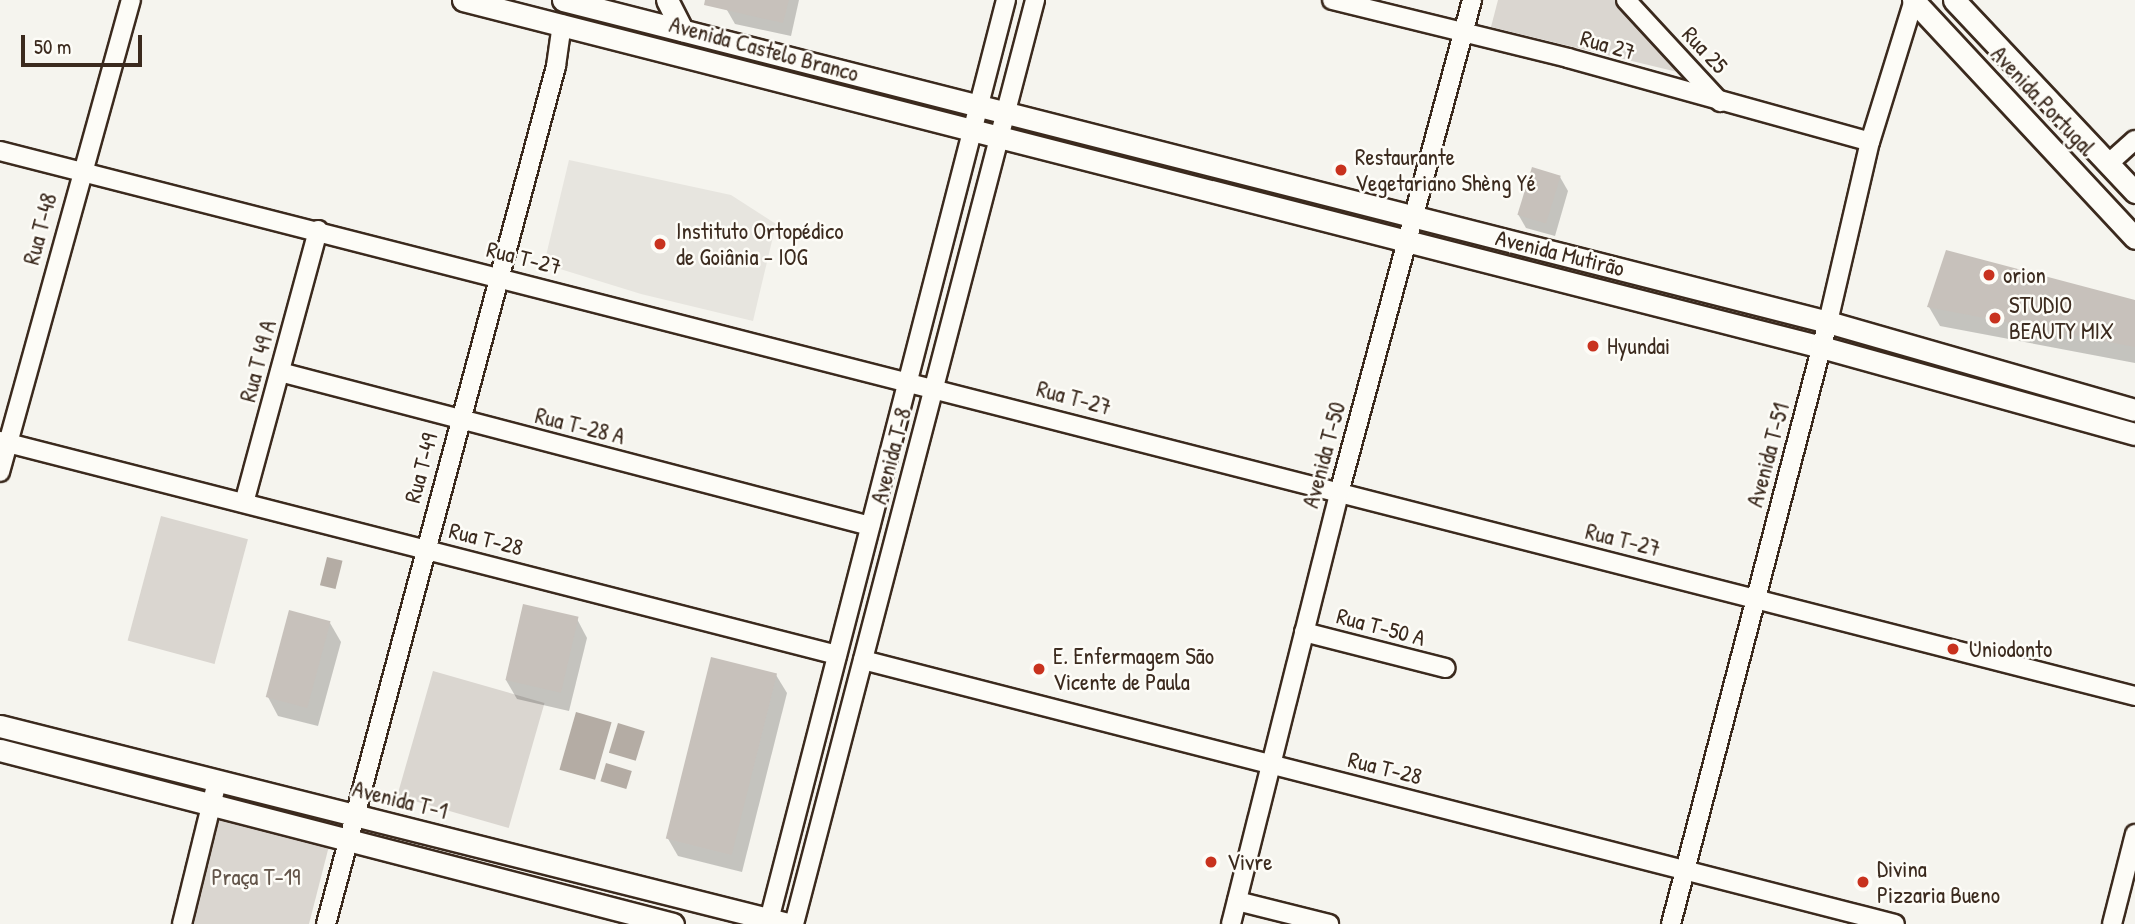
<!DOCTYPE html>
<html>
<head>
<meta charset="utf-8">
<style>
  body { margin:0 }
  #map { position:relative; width:2135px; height:924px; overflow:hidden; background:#f5f4ee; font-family:"Patrick Hand",sans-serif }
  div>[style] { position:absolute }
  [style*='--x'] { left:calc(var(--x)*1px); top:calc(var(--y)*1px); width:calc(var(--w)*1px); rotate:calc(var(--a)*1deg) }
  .built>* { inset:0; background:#e7e5df }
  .green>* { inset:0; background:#dad6d0; transform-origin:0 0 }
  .water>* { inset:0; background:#b4aca4; transform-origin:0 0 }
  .shadow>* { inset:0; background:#0003 }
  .building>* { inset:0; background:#c7c1bb; transform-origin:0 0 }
  .roads { filter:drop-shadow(2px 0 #3b2a1e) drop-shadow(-2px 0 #3b2a1e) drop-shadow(0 2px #3b2a1e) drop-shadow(0 -2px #3b2a1e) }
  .minor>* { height:18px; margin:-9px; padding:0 9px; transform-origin:9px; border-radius:9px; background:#fdfcf7 }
  .major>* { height:21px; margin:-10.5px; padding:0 10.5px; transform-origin:10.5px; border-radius:10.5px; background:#fdfcf7 }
  .dots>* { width:19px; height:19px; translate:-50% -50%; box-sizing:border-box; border:4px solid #fdfcf7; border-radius:50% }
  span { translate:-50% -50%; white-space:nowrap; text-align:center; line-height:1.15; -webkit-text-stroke:5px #fdfcf7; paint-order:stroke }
  .street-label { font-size:23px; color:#3b2a1e }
  .poi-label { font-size:23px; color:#3b2a1e }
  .left { translate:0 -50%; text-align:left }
  .park-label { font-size:23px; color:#63554a }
  .scale { position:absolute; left:21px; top:35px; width:121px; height:32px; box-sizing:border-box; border:4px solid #3b2a1e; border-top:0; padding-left:9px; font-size:21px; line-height:24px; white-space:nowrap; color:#3b2a1e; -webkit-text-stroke:5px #fdfcf7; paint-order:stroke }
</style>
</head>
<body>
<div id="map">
  <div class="built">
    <i style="clip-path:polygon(569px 160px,731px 195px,776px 224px,753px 321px,641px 294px,544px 264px)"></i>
  </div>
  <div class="green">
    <i style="clip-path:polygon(1498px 0,1619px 0,1694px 76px,1491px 27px)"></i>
    <i style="left:161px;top:516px;width:90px;height:129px;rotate:15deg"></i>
    <i style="left:433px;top:671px;width:116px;height:130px;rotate:16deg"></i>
    <i style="clip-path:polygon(219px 819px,329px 846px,309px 924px,193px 924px)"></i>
  </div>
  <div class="water">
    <i style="left:327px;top:557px;width:16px;height:29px;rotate:14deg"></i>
    <i style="left:576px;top:712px;width:37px;height:60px;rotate:16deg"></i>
    <i style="left:618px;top:723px;width:28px;height:31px;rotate:17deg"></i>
    <i style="left:606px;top:763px;width:27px;height:19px;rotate:17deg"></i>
  </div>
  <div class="shadow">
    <i style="clip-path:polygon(730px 0,799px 0,791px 36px,735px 24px,727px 10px)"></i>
    <i style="clip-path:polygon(1560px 177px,1568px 191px,1555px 236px,1526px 228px,1518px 214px)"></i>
    <i style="clip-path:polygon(2135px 302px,2135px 363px,1940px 326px,1929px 307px)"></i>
    <i style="clip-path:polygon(577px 619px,587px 638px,569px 711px,517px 699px,506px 680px)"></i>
    <i style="clip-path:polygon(330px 623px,341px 642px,318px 726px,278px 716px,268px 697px)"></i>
    <i style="clip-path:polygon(776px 675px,787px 693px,742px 872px,678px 856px,667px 837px)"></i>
  </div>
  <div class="building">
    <i style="clip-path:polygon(705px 0,789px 0,783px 23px,704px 5px)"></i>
    <i style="left:1532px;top:167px;width:30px;height:50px;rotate:17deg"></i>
    <i style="clip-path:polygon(1946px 250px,2135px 300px,2135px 347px,1927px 307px)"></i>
    <i style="left:523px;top:604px;width:57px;height:78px;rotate:13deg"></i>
    <i style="left:289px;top:610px;width:43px;height:90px;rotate:15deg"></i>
    <i style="left:711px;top:657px;width:68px;height:187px;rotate:14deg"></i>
  </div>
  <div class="roads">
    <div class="minor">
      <i style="--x:1332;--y:0;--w:243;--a:13.8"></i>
      <i style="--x:1568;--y:58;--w:313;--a:15.5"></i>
      <i style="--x:1626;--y:0;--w:139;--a:47.3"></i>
      <i style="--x:0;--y:151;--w:2203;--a:14.32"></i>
      <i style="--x:2108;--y:164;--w:36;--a:-42"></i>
      <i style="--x:280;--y:372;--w:610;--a:14.63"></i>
      <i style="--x:0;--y:441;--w:864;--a:14.34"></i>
      <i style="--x:0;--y:472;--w:490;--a:-74.5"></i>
      <i style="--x:244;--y:503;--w:283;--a:-74.8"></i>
      <i style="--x:1304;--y:632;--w:146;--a:14.3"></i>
      <i style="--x:863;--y:660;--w:1065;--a:14.35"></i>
      <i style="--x:1237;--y:901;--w:95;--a:14"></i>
      <i style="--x:182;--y:924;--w:147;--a:-76.2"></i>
      <i style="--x:326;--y:924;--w:888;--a:-74.99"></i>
      <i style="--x:556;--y:66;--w:42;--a:-81.9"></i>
      <i style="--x:768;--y:924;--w:954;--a:-75.56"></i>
      <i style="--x:794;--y:924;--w:955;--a:-75.38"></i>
      <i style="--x:1231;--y:924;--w:444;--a:-75.9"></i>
      <i style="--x:1339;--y:493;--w:511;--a:-74.9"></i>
      <i style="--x:1671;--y:924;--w:622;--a:-75.38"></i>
      <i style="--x:1828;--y:322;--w:185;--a:-76.9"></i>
      <i style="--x:1870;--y:142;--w:149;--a:-72.8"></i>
      <i style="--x:2112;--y:924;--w:93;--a:-75.7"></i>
    </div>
    <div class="major">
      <i style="--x:463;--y:0;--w:1402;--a:14.33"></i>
      <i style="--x:1821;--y:347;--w:326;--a:15.5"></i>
      <i style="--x:563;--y:0;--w:1305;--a:14.28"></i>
      <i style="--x:1828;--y:322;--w:319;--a:16"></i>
      <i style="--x:667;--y:0;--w:34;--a:63"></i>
      <i style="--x:1913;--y:0;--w:325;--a:47"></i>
      <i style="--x:1954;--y:0;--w:264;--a:46.7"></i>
      <i style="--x:0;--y:726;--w:812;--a:14.1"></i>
      <i style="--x:0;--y:750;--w:695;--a:14.5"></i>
    </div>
  </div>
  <div class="dots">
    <i style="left:1341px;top:170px;background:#c8321e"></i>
    <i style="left:660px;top:244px;background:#c8321e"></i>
    <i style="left:1989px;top:275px;background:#c8321e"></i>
    <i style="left:1995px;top:318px;background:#c8321e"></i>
    <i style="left:1593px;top:346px;background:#c8321e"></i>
    <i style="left:1953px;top:649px;background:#c8321e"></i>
    <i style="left:1039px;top:669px;background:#c8321e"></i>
    <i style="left:1211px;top:862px;background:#c8321e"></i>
    <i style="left:1863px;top:882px;background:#c8321e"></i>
  </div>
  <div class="street-label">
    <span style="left:1608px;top:45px;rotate:16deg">Rua 27</span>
    <span style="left:764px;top:49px;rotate:15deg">Avenida Castelo Branco</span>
    <span style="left:1705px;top:50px;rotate:47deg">Rua 25</span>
    <span style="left:2043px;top:101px;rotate:47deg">Avenida Portugal</span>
    <span style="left:40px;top:229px;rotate:-75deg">Rua T-48</span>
    <span style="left:1560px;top:253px;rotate:14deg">Avenida Mutirão</span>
    <span style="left:524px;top:258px;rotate:14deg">Rua T-27</span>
    <span style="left:258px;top:361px;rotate:-75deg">Rua T 49 A</span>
    <span style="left:1074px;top:398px;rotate:15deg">Rua T-27</span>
    <span style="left:580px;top:426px;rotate:14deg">Rua T-28 A</span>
    <span style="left:1324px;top:455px;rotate:-75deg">Avenida T-50</span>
    <span style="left:1768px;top:455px;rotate:-75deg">Avenida T-51</span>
    <span style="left:891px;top:456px;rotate:-75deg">Avenida T-8</span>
    <span style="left:421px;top:468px;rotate:-75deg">Rua T-49</span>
    <span style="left:486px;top:539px;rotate:14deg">Rua T-28</span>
    <span style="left:1623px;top:540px;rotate:14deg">Rua T-27</span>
    <span style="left:1381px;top:627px;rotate:15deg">Rua T-50 A</span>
    <span style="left:1385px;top:768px;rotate:14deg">Rua T-28</span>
    <span style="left:400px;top:800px;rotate:14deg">Avenida T-1</span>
  </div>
  <div class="poi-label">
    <span class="left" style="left:1355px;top:170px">Restaurante<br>Vegetariano Shèng Yé</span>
    <span class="left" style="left:676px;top:244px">Instituto Ortopédico<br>de Goiânia - IOG</span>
    <span class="left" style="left:2003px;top:275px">orion</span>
    <span class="left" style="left:2009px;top:318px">STUDIO<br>BEAUTY MIX</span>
    <span class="left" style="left:1607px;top:346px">Hyundai</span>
    <span class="left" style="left:1969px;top:649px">Uniodonto</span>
    <span class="left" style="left:1053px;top:669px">E. Enfermagem São<br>Vicente de Paula</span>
    <span class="left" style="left:1227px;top:862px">Vivre</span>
    <span class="left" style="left:1877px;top:882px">Divina<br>Pizzaria Bueno</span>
  </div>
  <div class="park-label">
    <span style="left:256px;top:877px">Praça T-19</span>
  </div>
  <div class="scale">50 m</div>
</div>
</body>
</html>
